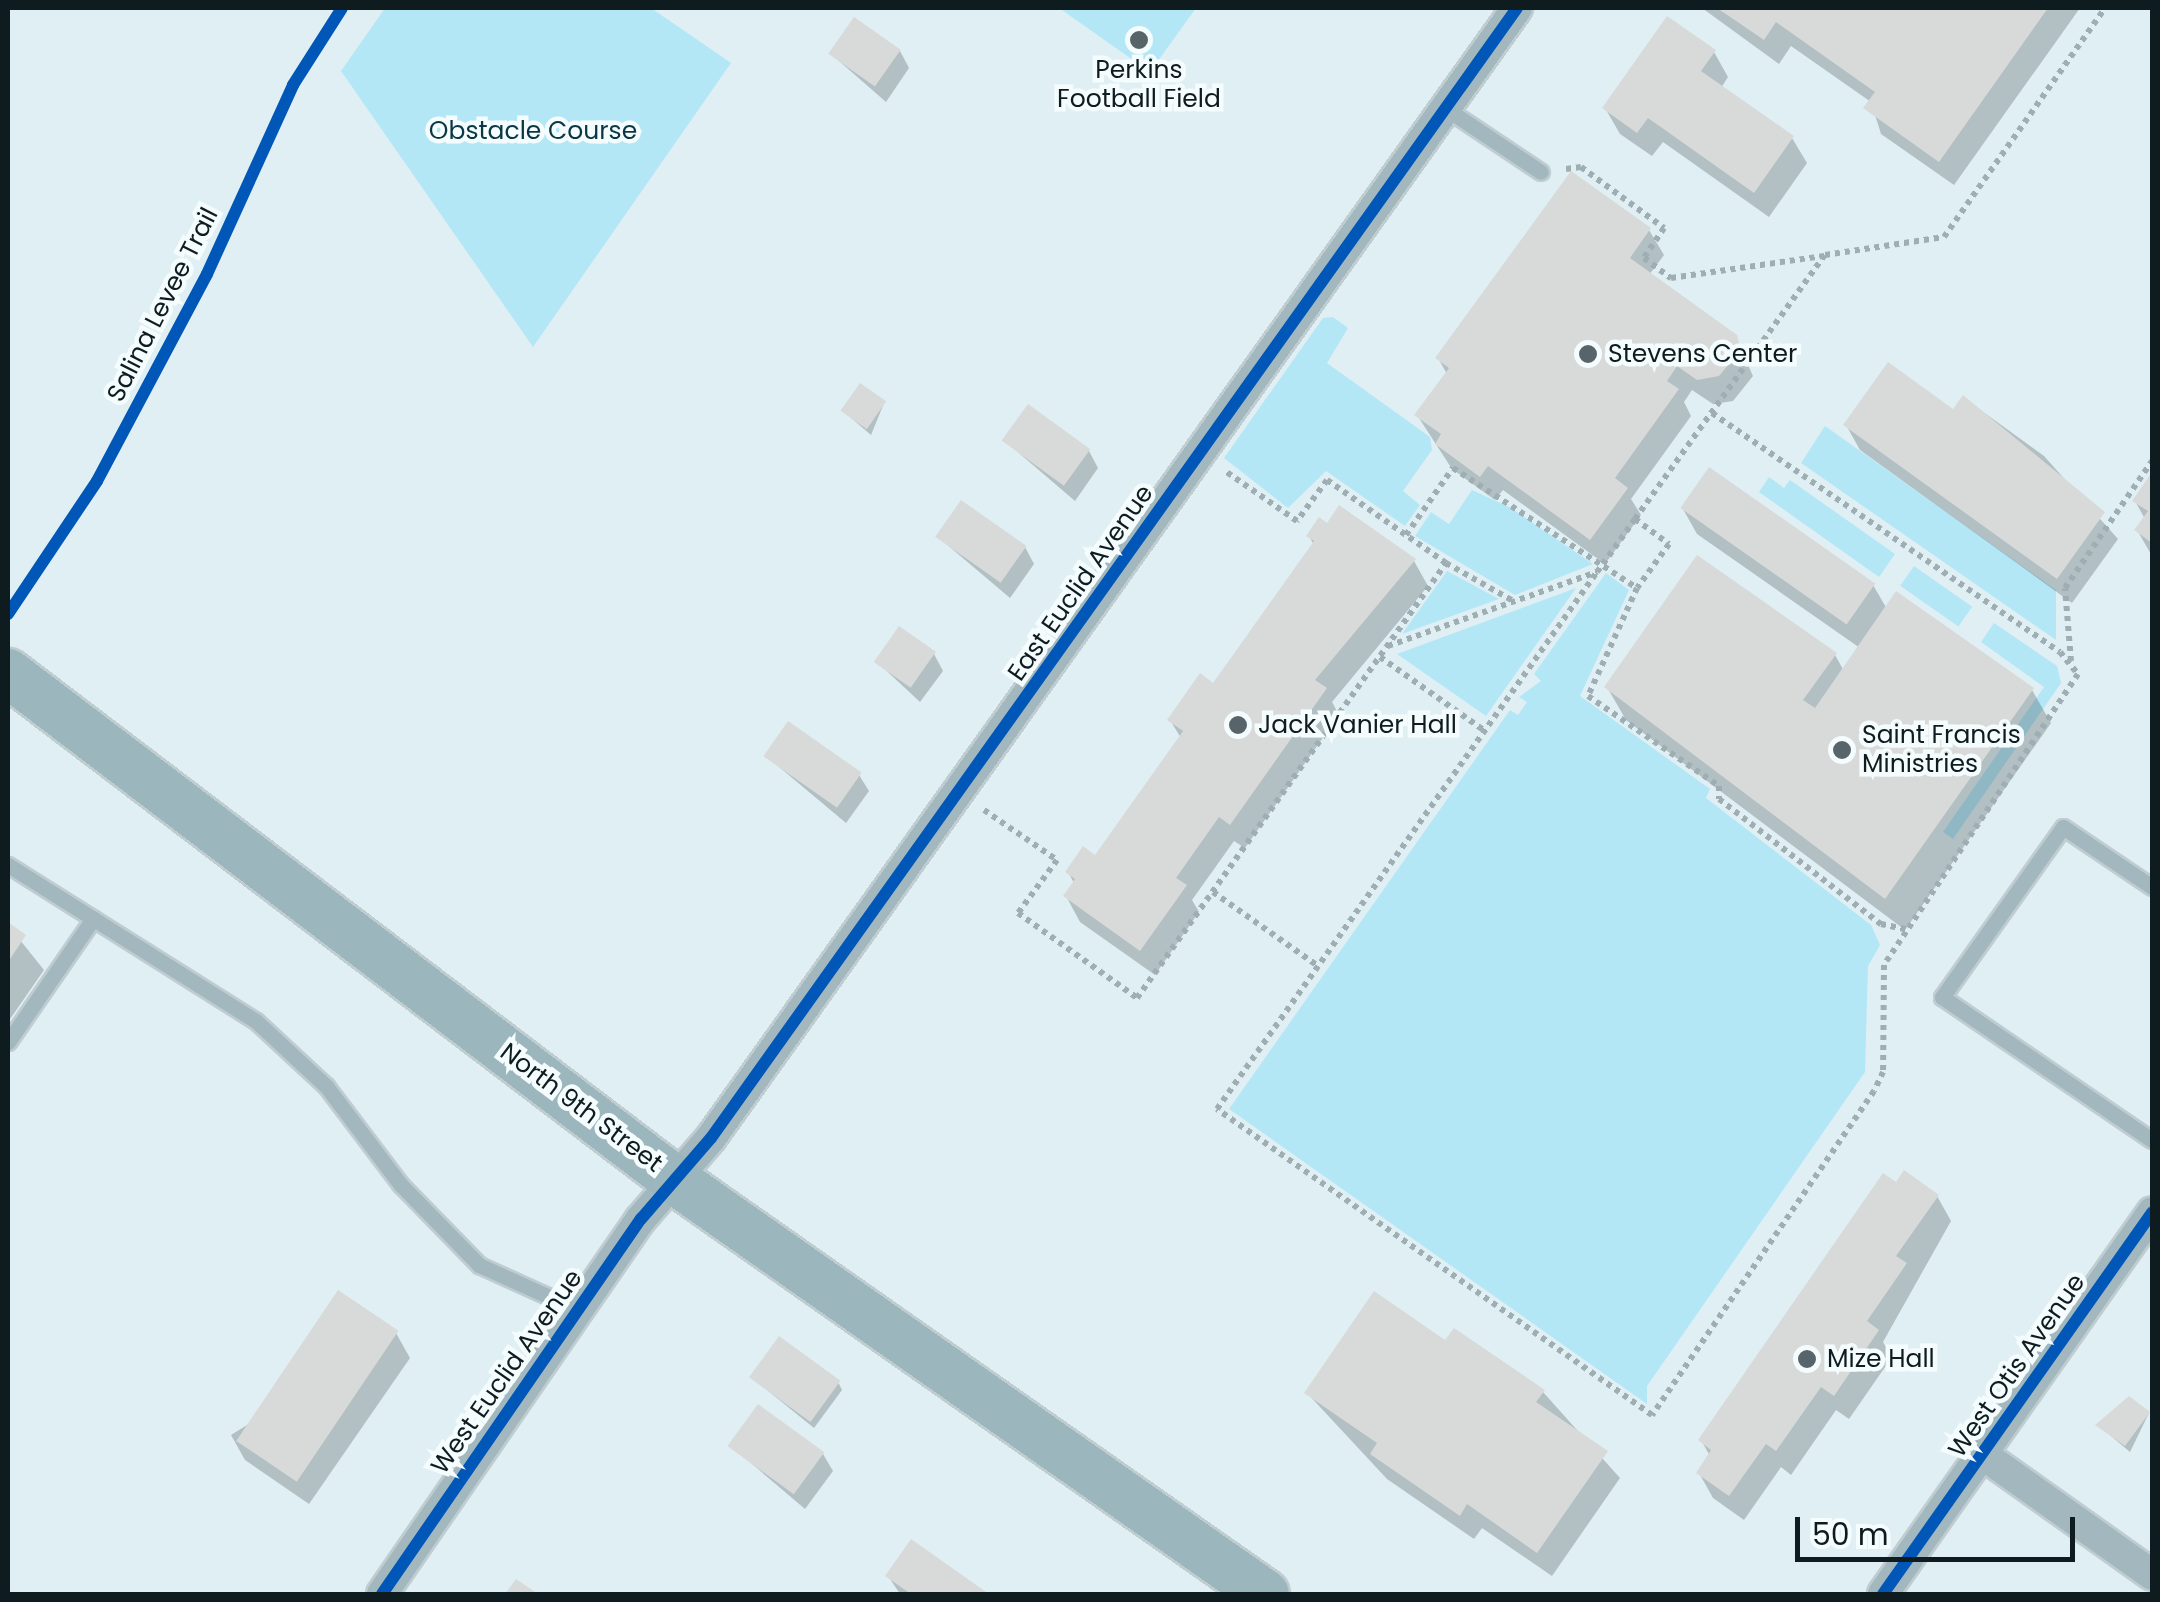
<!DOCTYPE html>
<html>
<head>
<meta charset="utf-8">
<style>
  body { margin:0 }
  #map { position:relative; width:2160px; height:1602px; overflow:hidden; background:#dfeff4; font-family:Poppins,sans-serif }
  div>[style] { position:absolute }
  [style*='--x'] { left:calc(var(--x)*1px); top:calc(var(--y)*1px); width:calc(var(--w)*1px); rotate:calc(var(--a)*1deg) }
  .green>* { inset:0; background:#b4e7f6; transform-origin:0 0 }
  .shadow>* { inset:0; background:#0003 }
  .building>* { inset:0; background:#d8dad9; transform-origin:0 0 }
  .path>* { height:6px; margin-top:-3px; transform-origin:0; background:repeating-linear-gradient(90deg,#9eaeb3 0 5px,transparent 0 10px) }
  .roads { filter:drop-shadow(2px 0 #bfccd0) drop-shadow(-2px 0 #bfccd0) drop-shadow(0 2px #bfccd0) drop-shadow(0 -2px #bfccd0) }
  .service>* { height:15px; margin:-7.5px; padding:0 7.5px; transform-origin:7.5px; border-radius:7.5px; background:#a2b8be }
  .minor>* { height:30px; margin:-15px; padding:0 15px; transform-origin:15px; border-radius:15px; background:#a2b8be }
  .primary>* { height:48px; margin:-24px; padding:0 24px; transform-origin:24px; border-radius:24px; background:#9bb6bd }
  .cycleway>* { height:12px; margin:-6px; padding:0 6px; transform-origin:6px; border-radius:6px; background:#0057b8 }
  .dots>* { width:28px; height:28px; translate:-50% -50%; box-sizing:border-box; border:5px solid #f5fcfe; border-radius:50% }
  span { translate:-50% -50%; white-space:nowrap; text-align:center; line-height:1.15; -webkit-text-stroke:9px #f5fcfe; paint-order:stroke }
  .poi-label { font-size:25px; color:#0e1b1f }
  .left { translate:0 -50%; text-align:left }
  .park-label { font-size:25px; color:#093743 }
  .street-label { font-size:25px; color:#0e1b1f }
  .frame { position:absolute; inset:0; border:10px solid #0e1b1f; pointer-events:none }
  .scale { position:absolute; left:1795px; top:1517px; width:280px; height:45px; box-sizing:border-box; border:5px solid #0e1b1f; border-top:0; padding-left:12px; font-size:30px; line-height:35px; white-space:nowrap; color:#0e1b1f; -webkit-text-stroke:8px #f5fcfe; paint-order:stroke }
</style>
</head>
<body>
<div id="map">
  <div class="green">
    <i style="clip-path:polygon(385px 8px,651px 8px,731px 63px,533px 347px,341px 71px)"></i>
    <i style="clip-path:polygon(1059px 8px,1196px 8px,1150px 72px)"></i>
    <i style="clip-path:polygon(1333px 317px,1348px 328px,1327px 363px,1430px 437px,1432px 450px,1403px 491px,1420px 505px,1405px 526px,1326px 471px,1288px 508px,1224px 458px,1323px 318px)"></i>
    <i style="clip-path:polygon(1825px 426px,2056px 590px,2056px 640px,1801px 463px)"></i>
    <i style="clip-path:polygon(1769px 477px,1784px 488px,1790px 480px,1895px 554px,1879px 577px,1759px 492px)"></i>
    <i style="clip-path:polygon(1472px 490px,1511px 508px,1593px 564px,1515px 595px,1415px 536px,1431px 512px,1449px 524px)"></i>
    <i style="left:1914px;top:566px;width:71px;height:24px;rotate:35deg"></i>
    <i style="clip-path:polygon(1447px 571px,1499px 599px,1402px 634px)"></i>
    <i style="clip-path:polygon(1606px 573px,1629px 590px,1580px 696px,1710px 789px,1706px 798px,1871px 925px,1880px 945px,1868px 966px,1865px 1072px,1647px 1386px,1647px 1404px,1229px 1109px,1510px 710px,1518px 715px,1527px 702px,1519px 697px,1541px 681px,1534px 674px)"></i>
    <i style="clip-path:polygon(1576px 588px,1486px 716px,1397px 654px)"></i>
    <i style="clip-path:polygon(1994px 623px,2057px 666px,2061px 683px,1953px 839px,1943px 832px,2044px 687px,1981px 642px)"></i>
  </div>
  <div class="shadow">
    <i style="clip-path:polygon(1702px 8px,2080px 8px,1954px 185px,1881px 134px,1871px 102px,1791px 46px,1779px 64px)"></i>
    <i style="clip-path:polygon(900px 51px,909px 68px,886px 102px,831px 54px)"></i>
    <i style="clip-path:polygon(1714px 52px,1728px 77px,1721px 88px,1792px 138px,1807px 163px,1769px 217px,1663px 142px,1652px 156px,1620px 134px,1605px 108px)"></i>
    <i style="clip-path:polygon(1649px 230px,1664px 255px,1649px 275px,1735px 336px,1753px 376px,1733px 401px,1713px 404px,1692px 390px,1684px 402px,1691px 416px,1631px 499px,1641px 515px,1605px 564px,1503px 490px,1495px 500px,1452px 469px,1417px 415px,1447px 374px,1438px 358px)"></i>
    <i style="clip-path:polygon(1964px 398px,2044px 456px,2118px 539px,2072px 603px,1860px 450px,1846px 425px,1953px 412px)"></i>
    <i style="clip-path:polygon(884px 403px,871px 435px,843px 411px)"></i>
    <i style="clip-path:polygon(1005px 441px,1089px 451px,1098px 468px,1075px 501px)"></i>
    <i style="clip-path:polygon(2152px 476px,2152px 556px,2137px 530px,2145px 519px,2135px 501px)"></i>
    <i style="clip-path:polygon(1683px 509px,1873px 585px,1887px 609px,2032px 690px,2051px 723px,1905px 930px,1626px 720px,1607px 687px,1835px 655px,1844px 671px,1860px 648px,1697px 534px)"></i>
    <i style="clip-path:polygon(1309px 536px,1414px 561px,1428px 586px,1332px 702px,1339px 715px,1245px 848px,1234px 841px,1192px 900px,1199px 912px,1155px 975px,1080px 922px,1066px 896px,1074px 883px,1068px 872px,1096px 859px,1181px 738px,1170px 720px,1214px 686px,1314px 545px)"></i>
    <i style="clip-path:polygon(938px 537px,1025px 547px,1034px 564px,1010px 598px)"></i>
    <i style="clip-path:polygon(934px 654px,943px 671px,920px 702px,876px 661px)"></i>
    <i style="clip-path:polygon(766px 756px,859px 775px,869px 791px,846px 823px)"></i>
    <i style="clip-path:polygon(8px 925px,44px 970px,8px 1022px)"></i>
    <i style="clip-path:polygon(1896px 1186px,1937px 1196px,1951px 1221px,1883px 1342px,1892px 1357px,1849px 1419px,1836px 1410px,1791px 1475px,1781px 1467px,1744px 1520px,1713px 1498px,1699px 1473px,1710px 1456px,1701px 1440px)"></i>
    <i style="clip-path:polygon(396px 1333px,410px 1358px,309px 1504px,245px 1460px,231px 1435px)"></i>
    <i style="clip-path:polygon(1446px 1344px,1543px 1392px,1620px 1478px,1552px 1576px,1482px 1528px,1474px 1539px,1387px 1479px,1307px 1393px)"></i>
    <i style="clip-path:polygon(751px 1377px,838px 1382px,842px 1390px,814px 1428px)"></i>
    <i style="clip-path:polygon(2149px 1413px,2130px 1452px,2098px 1425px)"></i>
    <i style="clip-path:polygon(731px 1446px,823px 1454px,833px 1471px,805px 1509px)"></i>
    <i style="clip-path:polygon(912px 1542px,985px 1594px,900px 1594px,888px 1576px)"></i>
  </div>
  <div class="building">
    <i style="clip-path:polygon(1717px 8px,2048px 8px,1939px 162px,1863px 108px,1875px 92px,1776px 22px,1764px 40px)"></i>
    <i style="clip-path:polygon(1667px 16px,1716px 50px,1701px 71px,1794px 136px,1754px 193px,1648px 118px,1637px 133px,1602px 108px)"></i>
    <i style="left:854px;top:17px;width:57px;height:45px;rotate:35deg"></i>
    <i style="clip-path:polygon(1571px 171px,1651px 228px,1630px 258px,1737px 335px,1741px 350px,1719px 376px,1697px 380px,1677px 366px,1667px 381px,1679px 389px,1615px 478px,1628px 488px,1590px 540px,1488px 466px,1480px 477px,1435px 444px,1441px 434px,1414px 415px,1449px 368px,1435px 358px)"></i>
    <i style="clip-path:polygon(1888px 362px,1953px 409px,1963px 395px,2105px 512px,2057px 579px,1843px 425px)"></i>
    <i style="left:860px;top:383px;width:32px;height:34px;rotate:35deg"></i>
    <i style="left:1028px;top:404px;width:77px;height:45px;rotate:36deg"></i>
    <i style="left:1709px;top:467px;width:203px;height:50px;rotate:35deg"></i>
    <i style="clip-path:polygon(2152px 472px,2152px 543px,2134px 530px,2148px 511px,2132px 501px)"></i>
    <i style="left:961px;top:500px;width:80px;height:45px;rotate:35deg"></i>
    <i style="clip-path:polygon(1339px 505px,1416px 559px,1315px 680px,1327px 688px,1230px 825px,1219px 817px,1176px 878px,1187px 885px,1140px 951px,1063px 896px,1075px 879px,1065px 872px,1083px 846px,1095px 855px,1183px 731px,1167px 720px,1200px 673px,1213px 683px,1314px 541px,1306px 536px,1319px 517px,1327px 523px)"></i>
    <i style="clip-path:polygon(1697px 555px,1837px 653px,1803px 700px,1815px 708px,1896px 591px,2034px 688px,1885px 899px,1604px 687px)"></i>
    <i style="left:899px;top:626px;width:45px;height:44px;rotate:35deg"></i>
    <i style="left:788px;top:721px;width:90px;height:43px;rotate:35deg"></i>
    <i style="clip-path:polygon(8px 922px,26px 935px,8px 962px)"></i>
    <i style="clip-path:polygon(1904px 1170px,1939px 1195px,1896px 1256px,1907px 1263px,1867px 1321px,1879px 1330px,1834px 1396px,1821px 1387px,1776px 1451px,1766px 1444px,1729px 1496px,1696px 1473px,1711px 1450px,1698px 1440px,1883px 1173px,1896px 1182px)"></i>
    <i style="left:338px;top:1290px;width:73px;height:182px;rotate:34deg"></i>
    <i style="clip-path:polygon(1374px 1291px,1445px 1340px,1454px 1328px,1545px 1390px,1536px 1402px,1608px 1451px,1537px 1553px,1467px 1504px,1460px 1516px,1370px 1454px,1377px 1443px,1304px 1393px)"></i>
    <i style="left:779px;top:1336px;width:76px;height:51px;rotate:36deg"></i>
    <i style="clip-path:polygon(2129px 1396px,2150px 1412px,2125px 1446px,2095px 1425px)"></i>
    <i style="left:758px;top:1404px;width:82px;height:52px;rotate:36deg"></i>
    <i style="clip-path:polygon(911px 1539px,989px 1594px,911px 1594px,885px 1576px)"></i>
    <i style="clip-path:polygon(516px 1579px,538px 1594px,505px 1594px)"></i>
  </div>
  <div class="path">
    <i style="--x:1566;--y:169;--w:15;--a:-8"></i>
    <i style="--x:1581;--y:167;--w:103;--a:36.3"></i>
    <i style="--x:1664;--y:228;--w:36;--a:124"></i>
    <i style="--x:1644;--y:258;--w:34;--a:37"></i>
    <i style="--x:1671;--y:278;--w:155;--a:-8.2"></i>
    <i style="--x:1712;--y:413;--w:422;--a:34.5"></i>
    <i style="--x:2060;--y:652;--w:28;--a:51"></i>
    <i style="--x:2078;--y:674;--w:350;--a:123.7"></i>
    <i style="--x:1884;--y:965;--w:107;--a:90.5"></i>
    <i style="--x:1883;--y:1072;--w:21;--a:115"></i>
    <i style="--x:1874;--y:1091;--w:393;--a:124.4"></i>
    <i style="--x:1652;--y:1415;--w:532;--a:-144.88"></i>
    <i style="--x:1217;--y:1109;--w:658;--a:-54.72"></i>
    <i style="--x:1597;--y:572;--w:10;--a:-53"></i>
    <i style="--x:1603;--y:564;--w:55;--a:-54.6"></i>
    <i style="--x:1635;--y:519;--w:325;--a:-54.3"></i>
    <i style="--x:1825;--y:255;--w:120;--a:-8.6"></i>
    <i style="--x:1944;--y:237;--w:280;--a:-54.9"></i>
    <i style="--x:1635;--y:519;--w:42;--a:36.3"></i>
    <i style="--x:1669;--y:544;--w:54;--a:126"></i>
    <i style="--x:1406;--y:535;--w:82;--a:-55"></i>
    <i style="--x:1453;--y:468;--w:220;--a:33.1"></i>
    <i style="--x:1637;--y:588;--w:119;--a:114.4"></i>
    <i style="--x:1588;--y:696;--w:159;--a:34.5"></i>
    <i style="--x:1719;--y:786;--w:13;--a:90"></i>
    <i style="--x:1719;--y:799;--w:205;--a:37.7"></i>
    <i style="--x:1881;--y:924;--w:25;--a:12"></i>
    <i style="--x:1446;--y:563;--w:79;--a:29.5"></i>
    <i style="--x:1388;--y:646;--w:222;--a:-19.5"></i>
    <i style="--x:1380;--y:657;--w:128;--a:35.2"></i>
    <i style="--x:2071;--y:661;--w:73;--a:-94.7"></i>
    <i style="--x:2065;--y:588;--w:154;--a:-55.6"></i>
    <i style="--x:984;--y:810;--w:88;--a:34.4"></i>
    <i style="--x:1057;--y:860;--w:66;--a:126.3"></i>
    <i style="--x:1018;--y:913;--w:146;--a:35.5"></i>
    <i style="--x:1137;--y:998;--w:534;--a:-54.61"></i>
    <i style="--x:1446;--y:563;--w:145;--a:-145.1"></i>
    <i style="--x:1327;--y:480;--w:51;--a:126.2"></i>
    <i style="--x:1297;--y:521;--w:88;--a:-145.2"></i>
    <i style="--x:1213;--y:892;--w:128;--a:35.2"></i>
  </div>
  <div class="roads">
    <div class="service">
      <i style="--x:1445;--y:108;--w:115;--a:33.7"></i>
      <i style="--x:8;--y:865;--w:293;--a:32.2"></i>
      <i style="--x:256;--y:1021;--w:96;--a:42.9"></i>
      <i style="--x:326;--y:1086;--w:124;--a:52.9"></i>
      <i style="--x:401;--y:1185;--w:112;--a:45.7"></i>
      <i style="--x:479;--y:1265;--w:109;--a:24.4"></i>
      <i style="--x:2152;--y:887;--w:107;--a:-146"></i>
      <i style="--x:2063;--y:827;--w:209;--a:125.4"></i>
      <i style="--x:1942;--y:997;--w:254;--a:34.3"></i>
      <i style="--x:8;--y:1042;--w:150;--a:-55.4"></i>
    </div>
    <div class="minor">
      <i style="--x:1982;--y:1454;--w:209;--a:35.4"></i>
      <i style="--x:382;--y:1594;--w:456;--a:-55.4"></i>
      <i style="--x:641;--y:1219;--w:107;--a:-49.2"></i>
      <i style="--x:711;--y:1138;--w:1388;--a:-54.5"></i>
      <i style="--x:1883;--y:1594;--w:467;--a:-54.8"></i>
    </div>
    <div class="primary">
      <i style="--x:8;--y:673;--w:839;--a:37.25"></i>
      <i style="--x:676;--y:1181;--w:719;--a:35.04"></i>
    </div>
  </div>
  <div class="cycleway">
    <i style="--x:8;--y:614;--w:160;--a:-56.2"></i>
    <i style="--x:97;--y:481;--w:234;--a:-62"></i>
    <i style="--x:207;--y:274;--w:208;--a:-65.5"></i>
    <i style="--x:293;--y:85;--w:91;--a:-57.5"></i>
    <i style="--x:382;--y:1594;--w:456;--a:-55.4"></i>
    <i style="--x:641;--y:1219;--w:107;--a:-49.2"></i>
    <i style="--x:711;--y:1138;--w:1388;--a:-54.5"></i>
    <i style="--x:1883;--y:1594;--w:467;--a:-54.8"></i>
  </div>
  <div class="dots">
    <i style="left:1139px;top:40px;background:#57656a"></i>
    <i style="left:1588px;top:354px;background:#57656a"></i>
    <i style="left:1238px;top:725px;background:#57656a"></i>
    <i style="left:1842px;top:750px;background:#57656a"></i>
    <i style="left:1807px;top:1359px;background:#57656a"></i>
  </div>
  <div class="poi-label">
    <span style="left:1139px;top:85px">Perkins<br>Football Field</span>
    <span class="left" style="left:1608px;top:354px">Stevens Center</span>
    <span class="left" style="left:1258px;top:725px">Jack Vanier Hall</span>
    <span class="left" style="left:1862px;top:750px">Saint Francis<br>Ministries</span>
    <span class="left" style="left:1827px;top:1359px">Mize Hall</span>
  </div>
  <div class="park-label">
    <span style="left:533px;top:131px">Obstacle Course</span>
  </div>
  <div class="street-label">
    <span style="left:163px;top:305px;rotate:-63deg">Salina Levee Trail</span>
    <span style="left:1081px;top:583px;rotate:-55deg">East Euclid Avenue</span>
    <span style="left:581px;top:1108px;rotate:37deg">North 9th Street</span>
    <span style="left:2017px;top:1366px;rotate:-55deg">West Otis Avenue</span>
    <span style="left:507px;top:1372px;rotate:-55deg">West Euclid Avenue</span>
  </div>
  <div class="frame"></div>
  <div class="scale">50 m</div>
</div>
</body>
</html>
